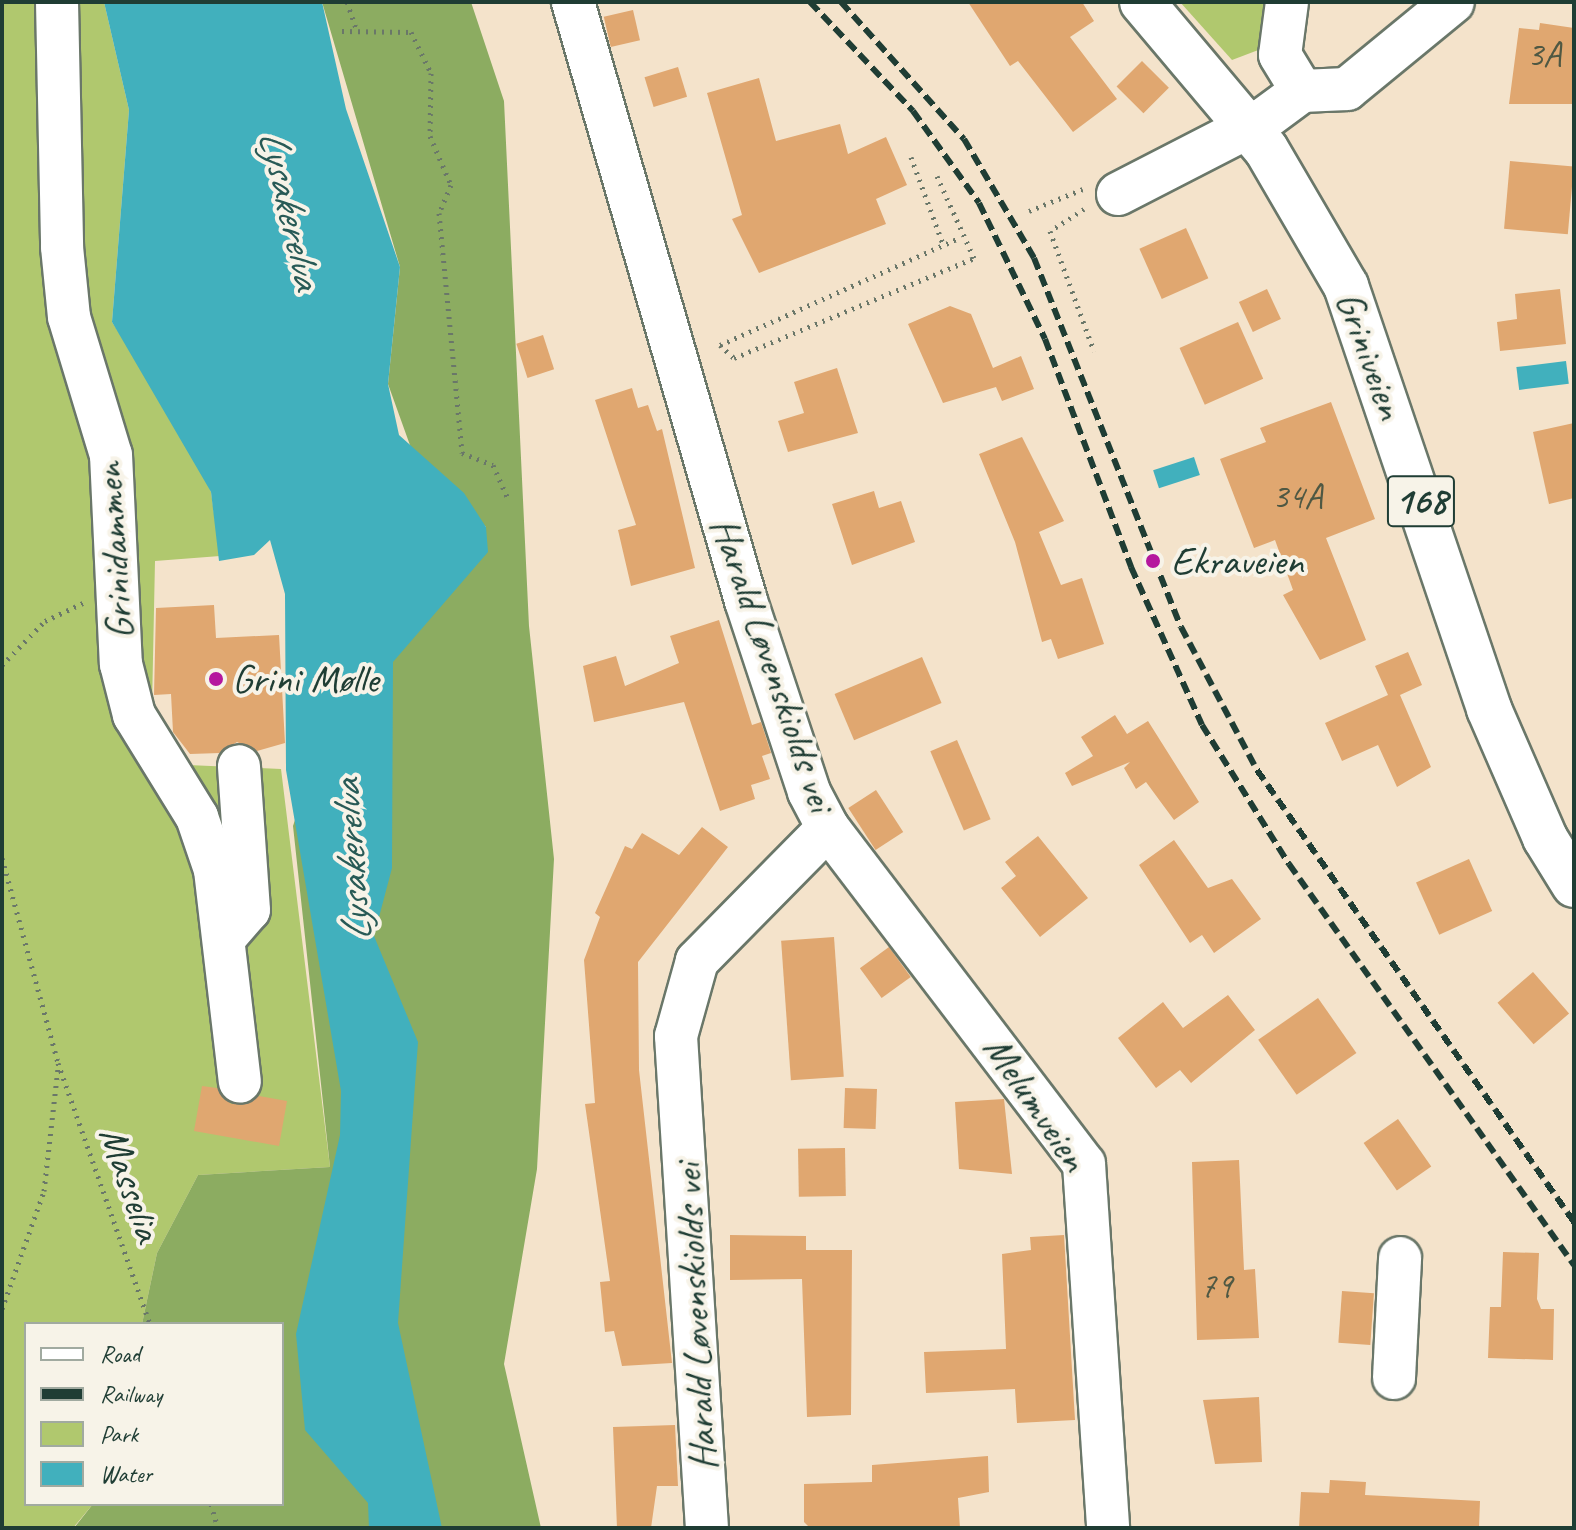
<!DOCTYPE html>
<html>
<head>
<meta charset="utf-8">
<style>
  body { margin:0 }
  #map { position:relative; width:1576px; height:1530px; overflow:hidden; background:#f4e3cb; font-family:Caveat,sans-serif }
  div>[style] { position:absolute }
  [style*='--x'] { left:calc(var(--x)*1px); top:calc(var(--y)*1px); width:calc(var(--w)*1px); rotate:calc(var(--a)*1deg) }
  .green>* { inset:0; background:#b0c86e }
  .forest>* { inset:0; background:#8cac61 }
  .water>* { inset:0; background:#41b0bd; transform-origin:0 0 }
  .building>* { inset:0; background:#e0a770; transform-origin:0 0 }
  .path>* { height:5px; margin-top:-2.5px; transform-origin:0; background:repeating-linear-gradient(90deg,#6a7769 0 2px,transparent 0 8px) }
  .roads { filter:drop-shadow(2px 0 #6a7769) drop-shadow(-2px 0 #6a7769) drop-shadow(0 2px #6a7769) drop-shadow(0 -2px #6a7769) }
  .minor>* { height:42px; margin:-21px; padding:0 21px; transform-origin:21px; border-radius:21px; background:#fff }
  .major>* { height:44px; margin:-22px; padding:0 22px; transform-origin:22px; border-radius:22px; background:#fff }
  .rail>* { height:6px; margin-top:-3px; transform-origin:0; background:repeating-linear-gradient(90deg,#1f3d34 0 12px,transparent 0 18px) }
  .dots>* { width:22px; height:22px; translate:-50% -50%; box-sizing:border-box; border:4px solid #f7f3e8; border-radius:50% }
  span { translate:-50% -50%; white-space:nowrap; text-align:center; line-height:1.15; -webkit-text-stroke:8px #f7f3e8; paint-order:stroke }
  .number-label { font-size:36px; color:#4f5843 }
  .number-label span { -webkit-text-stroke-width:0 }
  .shield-label span { padding:2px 6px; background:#f7f3e8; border:2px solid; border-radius:6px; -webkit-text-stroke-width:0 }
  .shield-label { font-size:38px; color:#1f3d34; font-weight:700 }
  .street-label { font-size:40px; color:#1f3d34 }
  .poi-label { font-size:40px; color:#1f3d34 }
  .left { translate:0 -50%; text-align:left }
  .water-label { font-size:42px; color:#285a56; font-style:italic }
  .frame { position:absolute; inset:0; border:4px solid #1f3d34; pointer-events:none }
  .legend { position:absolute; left:24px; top:1322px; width:260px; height:184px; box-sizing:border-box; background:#f7f3e8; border:2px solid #a1aaa0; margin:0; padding:10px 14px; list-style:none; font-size:24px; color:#1f3d34 }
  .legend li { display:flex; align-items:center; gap:16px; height:40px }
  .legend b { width:40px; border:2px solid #a1aaa0 }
</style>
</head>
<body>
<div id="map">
  <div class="green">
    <i style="clip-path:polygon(2px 2px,104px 2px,129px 110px,112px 322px,187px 438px,211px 492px,220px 556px,155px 561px,151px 755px,188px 765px,281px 769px,330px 1167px,198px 1175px,157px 1253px,142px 1324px,26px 1324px,26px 1504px,93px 1504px,73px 1528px,2px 1528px)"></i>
    <i style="clip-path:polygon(1180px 2px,1270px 2px,1261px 49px,1232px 60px)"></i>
  </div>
  <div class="forest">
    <i style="clip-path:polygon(322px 2px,471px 2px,504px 101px,529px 626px,554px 859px,537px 1169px,504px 1364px,541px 1528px,74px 1528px,93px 1504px,282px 1504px,282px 1324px,142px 1324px,157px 1253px,198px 1175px,330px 1167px,293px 826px,339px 686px,486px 527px,411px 448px,388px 384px,400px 267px)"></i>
  </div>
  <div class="water">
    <i style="clip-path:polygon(104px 2px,322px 2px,346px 109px,400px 267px,388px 384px,399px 435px,464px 493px,486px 527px,488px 552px,393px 662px,392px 868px,374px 936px,418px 1042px,398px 1323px,442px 1528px,369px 1528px,368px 1503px,305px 1430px,296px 1334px,340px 1135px,341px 1091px,286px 770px,285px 594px,270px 540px,254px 555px,219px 561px,211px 492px,112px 322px,129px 110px)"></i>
    <i style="left:1566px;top:361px;width:23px;height:50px;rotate:83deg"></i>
    <i style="left:1194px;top:457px;width:19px;height:43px;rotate:72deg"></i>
  </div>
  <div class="building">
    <i style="clip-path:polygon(968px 2px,1082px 2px,1094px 21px,1070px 37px,1117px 99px,1073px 132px,1018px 61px,1010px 66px)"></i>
    <i style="left:633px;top:10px;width:31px;height:30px;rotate:77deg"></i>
    <i style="clip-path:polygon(1540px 23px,1574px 28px,1574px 104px,1509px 104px,1519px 28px,1539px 30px)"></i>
    <i style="left:1142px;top:61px;width:38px;height:36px;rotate:45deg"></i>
    <i style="left:678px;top:67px;width:31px;height:35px;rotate:73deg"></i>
    <i style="clip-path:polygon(759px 78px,776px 141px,840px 124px,848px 154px,886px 137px,907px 185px,876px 199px,886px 224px,759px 273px,732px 219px,742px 215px,707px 93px)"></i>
    <i style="left:1510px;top:161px;width:64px;height:68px;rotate:5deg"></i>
    <i style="left:1186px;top:228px;width:55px;height:51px;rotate:66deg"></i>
    <i style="left:1267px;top:289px;width:33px;height:31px;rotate:65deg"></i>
    <i style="clip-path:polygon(1560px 289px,1566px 344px,1500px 351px,1497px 322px,1517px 319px,1515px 294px)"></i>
    <i style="clip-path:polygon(950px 306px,971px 314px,993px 368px,1021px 356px,1034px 389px,1002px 401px,996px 387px,943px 403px,908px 324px)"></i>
    <i style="left:1238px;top:322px;width:62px;height:64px;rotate:66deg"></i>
    <i style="left:543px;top:335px;width:36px;height:28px;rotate:72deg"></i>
    <i style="clip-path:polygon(837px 368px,858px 433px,788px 452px,778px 421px,804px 413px,794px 382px)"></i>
    <i style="clip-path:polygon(632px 388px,638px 408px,648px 405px,657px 431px,662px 429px,695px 568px,631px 586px,618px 530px,636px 525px,595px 400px)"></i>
    <i style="clip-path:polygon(1331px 402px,1375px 519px,1326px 538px,1366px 640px,1320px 660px,1283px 595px,1293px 590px,1275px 540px,1254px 548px,1220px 459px,1266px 442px,1260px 428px)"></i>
    <i style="clip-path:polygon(1574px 423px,1574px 498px,1549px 504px,1533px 432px)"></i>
    <i style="clip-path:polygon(1022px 437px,1064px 521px,1039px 532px,1061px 585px,1082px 578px,1104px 644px,1058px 659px,1051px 639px,1042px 642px,1015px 542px,979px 454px)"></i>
    <i style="clip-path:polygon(874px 491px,879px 508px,901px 501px,915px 542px,852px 565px,832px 504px)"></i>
    <i style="clip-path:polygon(214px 605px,216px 638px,279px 635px,285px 743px,257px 751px,237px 742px,220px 753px,190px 754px,173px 732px,171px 694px,154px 695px,156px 608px)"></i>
    <i style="clip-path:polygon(719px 620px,752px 725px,761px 722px,771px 753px,762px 756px,770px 779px,751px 785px,755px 799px,720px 811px,684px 702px,594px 722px,583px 666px,616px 656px,625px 686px,679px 663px,670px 636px)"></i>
    <i style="clip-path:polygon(1408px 652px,1422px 685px,1400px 695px,1431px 767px,1397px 787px,1378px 745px,1342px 761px,1325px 723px,1388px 695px,1375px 666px)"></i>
    <i style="left:922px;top:657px;width:50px;height:95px;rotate:67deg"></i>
    <i style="clip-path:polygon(1115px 715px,1127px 734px,1148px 721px,1199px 802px,1174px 820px,1146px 782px,1136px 789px,1124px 768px,1130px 762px,1072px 786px,1065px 773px,1093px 756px,1081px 737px)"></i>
    <i style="left:957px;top:740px;width:86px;height:29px;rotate:67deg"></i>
    <i style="left:876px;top:790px;width:50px;height:33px;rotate:57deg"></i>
    <i style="clip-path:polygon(702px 827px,728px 847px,638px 962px,639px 1070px,672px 1363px,622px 1366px,614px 1331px,605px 1332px,600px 1282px,610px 1281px,585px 1104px,595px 1103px,584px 960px,600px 917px,595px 913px,625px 846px,632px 849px,642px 833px,679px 855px)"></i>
    <i style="clip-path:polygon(1038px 836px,1088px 898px,1040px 937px,1001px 888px,1016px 876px,1005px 862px)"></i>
    <i style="clip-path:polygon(1174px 840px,1208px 888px,1232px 879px,1261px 919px,1214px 953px,1202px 935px,1190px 943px,1139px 865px)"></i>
    <i style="left:1469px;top:859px;width:57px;height:58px;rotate:66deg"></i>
    <i style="left:834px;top:937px;width:140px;height:53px;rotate:86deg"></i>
    <i style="left:889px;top:947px;width:37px;height:36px;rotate:54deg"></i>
    <i style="left:1533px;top:972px;width:55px;height:47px;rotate:49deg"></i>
    <i style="clip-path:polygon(1228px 995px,1255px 1030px,1191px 1083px,1180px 1070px,1156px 1088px,1118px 1038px,1163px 1002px,1183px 1028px)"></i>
    <i style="left:1318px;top:998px;width:67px;height:73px;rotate:55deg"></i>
    <i style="clip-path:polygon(202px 1086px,217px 1088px,231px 1104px,259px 1096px,287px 1101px,279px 1146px,194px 1131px)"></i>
    <i style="left:845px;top:1088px;width:32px;height:40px;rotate:2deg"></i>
    <i style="clip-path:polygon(1004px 1099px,1012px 1174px,959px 1169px,955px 1102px)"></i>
    <i style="left:1398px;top:1119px;width:58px;height:42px;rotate:55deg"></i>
    <i style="left:845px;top:1148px;width:48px;height:47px;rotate:89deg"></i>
    <i style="clip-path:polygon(1239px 1160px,1244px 1270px,1255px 1269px,1259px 1338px,1197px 1340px,1192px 1162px)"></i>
    <i style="clip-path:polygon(730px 1235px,806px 1236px,806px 1250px,852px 1250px,851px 1415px,807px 1417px,802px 1279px,730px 1280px)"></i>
    <i style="clip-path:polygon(1064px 1235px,1075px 1420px,1017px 1423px,1015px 1389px,926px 1393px,924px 1352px,1006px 1349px,1002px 1254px,1031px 1250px,1030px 1237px)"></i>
    <i style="clip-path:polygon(1503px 1252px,1539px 1253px,1537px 1299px,1541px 1309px,1554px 1309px,1553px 1360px,1488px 1358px,1490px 1307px,1501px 1307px)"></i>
    <i style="left:1342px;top:1291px;width:32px;height:52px;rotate:4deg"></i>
    <i style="clip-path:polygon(1259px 1397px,1262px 1462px,1215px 1464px,1203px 1400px)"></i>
    <i style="clip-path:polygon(675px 1425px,678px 1486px,657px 1486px,651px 1528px,617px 1528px,613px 1427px)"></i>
    <i style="clip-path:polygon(988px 1456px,989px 1492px,958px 1498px,960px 1528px,810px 1528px,804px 1522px,804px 1484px,872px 1482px,872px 1465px)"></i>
    <i style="clip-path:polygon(1330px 1480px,1366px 1482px,1365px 1495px,1480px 1501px,1479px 1528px,1299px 1528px,1301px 1492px,1329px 1493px)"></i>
  </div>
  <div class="path">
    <i style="--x:347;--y:2;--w:31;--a:71"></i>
    <i style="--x:342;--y:31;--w:69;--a:0.8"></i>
    <i style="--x:411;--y:32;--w:46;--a:64"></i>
    <i style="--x:431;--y:73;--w:63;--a:90.9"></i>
    <i style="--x:430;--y:136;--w:53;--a:66.8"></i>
    <i style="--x:451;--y:185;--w:30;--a:113"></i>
    <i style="--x:439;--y:213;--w:241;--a:84.5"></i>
    <i style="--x:462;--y:453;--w:33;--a:21"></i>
    <i style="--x:493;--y:465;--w:36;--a:66"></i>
    <i style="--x:911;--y:157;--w:93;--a:69.8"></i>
    <i style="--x:1084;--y:209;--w:40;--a:147.1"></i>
    <i style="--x:1050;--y:231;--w:128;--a:69.9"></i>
    <i style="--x:1029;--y:211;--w:58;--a:-22.2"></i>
    <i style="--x:720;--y:345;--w:19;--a:43"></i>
    <i style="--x:734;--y:358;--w:260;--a:-22.6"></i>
    <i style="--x:974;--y:258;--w:90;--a:-114.3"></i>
    <i style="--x:720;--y:345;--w:260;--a:-24.1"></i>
    <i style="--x:2;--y:665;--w:62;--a:-45.7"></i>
    <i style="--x:45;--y:621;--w:42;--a:-25.3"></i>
    <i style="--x:2;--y:858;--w:213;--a:74.7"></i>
    <i style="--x:58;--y:1063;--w:277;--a:70.6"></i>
    <i style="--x:2;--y:1309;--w:125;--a:-70.4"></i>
    <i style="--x:44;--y:1191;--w:124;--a:-83.5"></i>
    <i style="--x:211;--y:1504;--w:25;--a:74"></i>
  </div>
  <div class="roads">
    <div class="minor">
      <i style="--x:57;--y:2;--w:245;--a:88.8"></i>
      <i style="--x:62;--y:247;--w:70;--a:84.3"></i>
      <i style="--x:69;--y:317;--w:144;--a:73.1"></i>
      <i style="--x:111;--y:455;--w:209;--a:87.3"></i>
      <i style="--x:121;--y:664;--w:53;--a:75.7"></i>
      <i style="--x:134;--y:715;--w:120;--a:58.3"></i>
      <i style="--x:197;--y:817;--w:56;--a:71.2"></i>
      <i style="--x:215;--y:870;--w:213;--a:83.3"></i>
      <i style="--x:573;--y:2;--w:623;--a:73.89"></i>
      <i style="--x:746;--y:601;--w:201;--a:71.7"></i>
      <i style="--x:809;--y:792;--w:41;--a:62.2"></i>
      <i style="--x:828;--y:828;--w:187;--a:134.6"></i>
      <i style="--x:697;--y:961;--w:78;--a:105.6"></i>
      <i style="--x:676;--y:1036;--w:493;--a:86.4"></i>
      <i style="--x:1287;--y:2;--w:53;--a:97.5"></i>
      <i style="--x:1280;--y:55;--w:42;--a:58.6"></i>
      <i style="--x:1118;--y:194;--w:164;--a:-27.2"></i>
      <i style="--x:1264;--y:119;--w:47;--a:-36.4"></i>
      <i style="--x:1302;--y:91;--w:45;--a:-2.5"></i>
      <i style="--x:1347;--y:89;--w:137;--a:-39.4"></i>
      <i style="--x:828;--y:828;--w:422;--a:52.7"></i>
      <i style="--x:1084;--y:1164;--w:365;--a:86.2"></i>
      <i style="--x:227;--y:935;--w:33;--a:-49"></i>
      <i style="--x:249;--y:910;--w:144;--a:-94"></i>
      <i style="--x:1394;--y:1378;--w:120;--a:-87.1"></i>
    </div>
    <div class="major">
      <i style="--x:1142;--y:2;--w:192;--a:49.9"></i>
      <i style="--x:1266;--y:149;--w:159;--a:59.7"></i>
      <i style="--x:1346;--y:286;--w:447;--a:71.3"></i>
      <i style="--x:1489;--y:709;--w:141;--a:66.5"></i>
      <i style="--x:1545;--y:838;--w:55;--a:58.3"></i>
    </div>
  </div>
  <div class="rail">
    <i style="--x:810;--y:2;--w:150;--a:46.6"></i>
    <i style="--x:913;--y:111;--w:113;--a:54.3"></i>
    <i style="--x:979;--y:203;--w:151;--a:64.1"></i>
    <i style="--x:1045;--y:339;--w:244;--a:69.3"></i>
    <i style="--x:1131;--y:567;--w:173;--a:65.8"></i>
    <i style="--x:1202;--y:725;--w:164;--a:58"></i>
    <i style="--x:1289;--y:864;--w:492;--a:54.6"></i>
    <i style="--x:841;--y:2;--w:184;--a:48.1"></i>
    <i style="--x:964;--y:139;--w:138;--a:59.5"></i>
    <i style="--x:1034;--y:258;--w:397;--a:68.3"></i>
    <i style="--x:1181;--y:627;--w:162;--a:62"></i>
    <i style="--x:1257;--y:770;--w:552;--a:54.96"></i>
  </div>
  <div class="dots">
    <i style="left:1153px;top:561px;background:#b5179e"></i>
    <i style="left:216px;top:679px;background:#b5179e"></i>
  </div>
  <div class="number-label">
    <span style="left:1544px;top:55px">3A</span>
    <span style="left:1297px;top:497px">34A</span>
    <span style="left:1216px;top:1286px">79</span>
  </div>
  <div class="shield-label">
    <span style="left:1421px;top:501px">168</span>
  </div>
  <div class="street-label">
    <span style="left:1370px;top:355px;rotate:70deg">Griniveien</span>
    <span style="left:114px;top:551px;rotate:-94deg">Grinidammen</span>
    <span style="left:773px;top:664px;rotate:71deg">Harald Løvenskiolds vei</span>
    <span style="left:1036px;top:1103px;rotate:56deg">Melumveien</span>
    <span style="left:131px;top:1184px;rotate:71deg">Masselia</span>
    <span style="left:695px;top:1317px;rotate:-93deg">Harald Løvenskiolds vei</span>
  </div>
  <div class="poi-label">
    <span class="left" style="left:1171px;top:561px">Ekraveien</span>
    <span class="left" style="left:232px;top:679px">Grini Mølle</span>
  </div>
  <div class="water-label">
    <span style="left:290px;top:209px;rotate:77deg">Lysakerelva</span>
    <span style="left:352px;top:861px;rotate:-94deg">Lysakerelva</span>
  </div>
  <div class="frame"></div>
  <ul class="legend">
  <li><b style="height:10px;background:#fff"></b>Road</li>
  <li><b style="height:10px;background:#1f3d34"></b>Railway</li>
  <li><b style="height:22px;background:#b0c86e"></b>Park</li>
  <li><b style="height:22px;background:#41b0bd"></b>Water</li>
  </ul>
</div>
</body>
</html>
